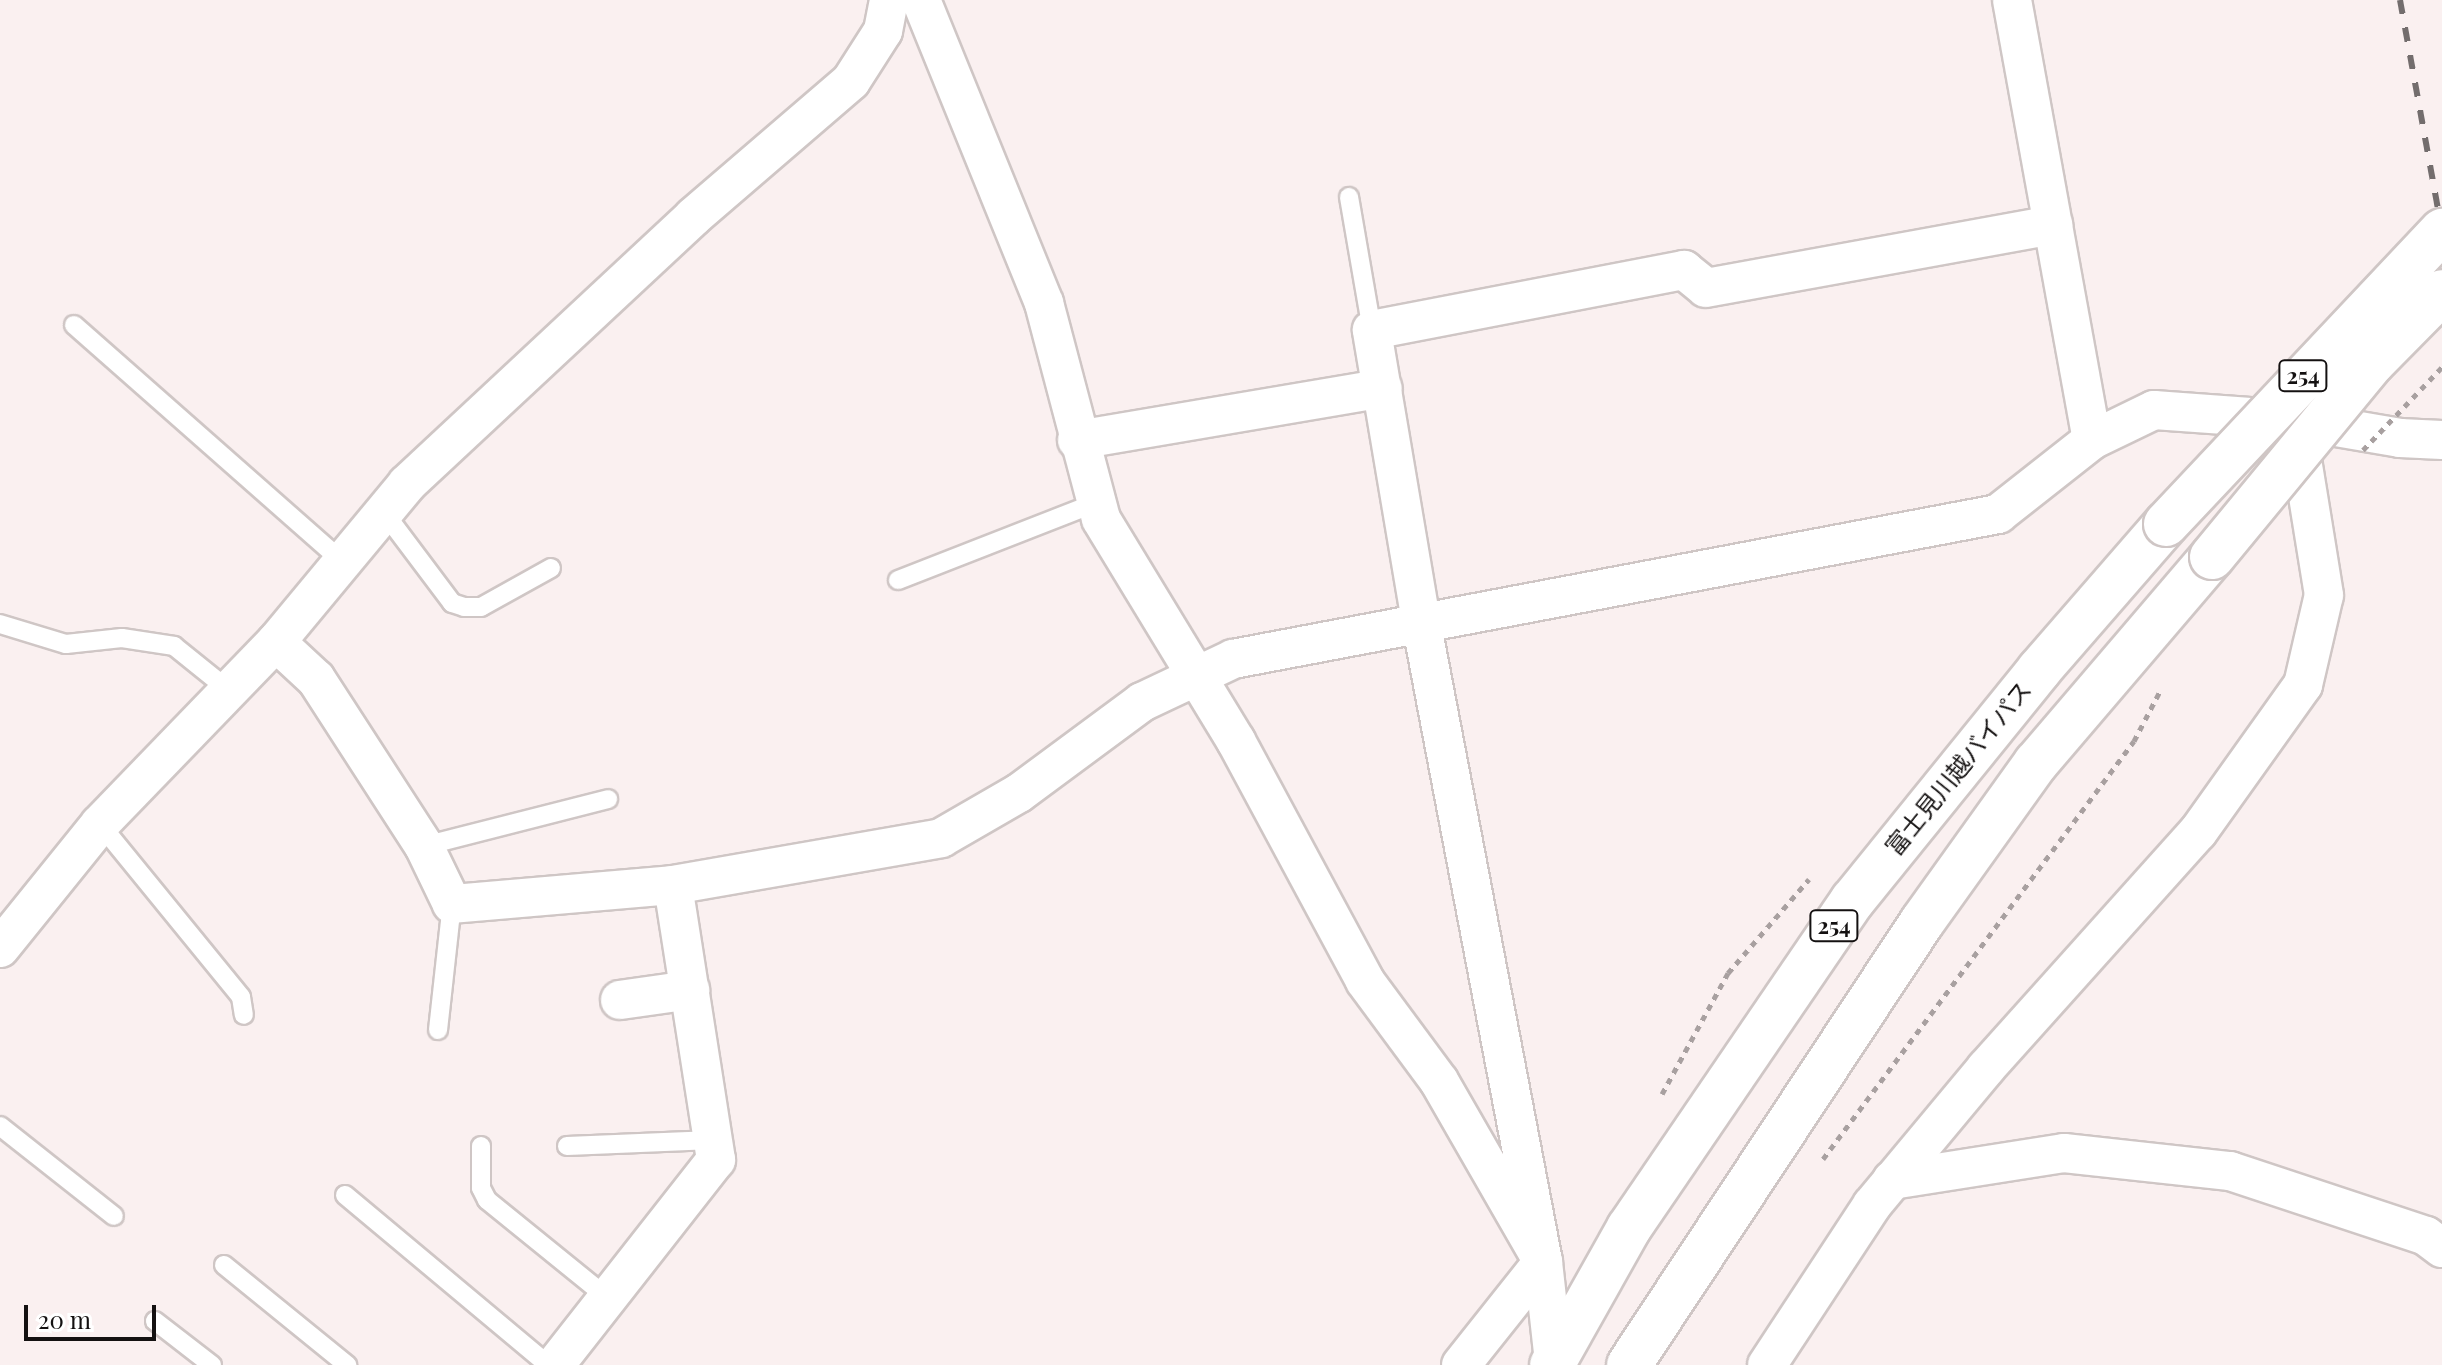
<!DOCTYPE html>
<html>
<head>
<meta charset="utf-8">
<style>
  body { margin:0 }
  #map { position:relative; width:2442px; height:1365px; overflow:hidden; background:#faf0f0; font-family:"Playfair Display","Noto Sans JP",serif }
  div>[style] { position:absolute }
  [style*='--x'] { left:calc(var(--x)*1px); top:calc(var(--y)*1px); width:calc(var(--w)*1px); rotate:calc(var(--a)*1deg) }
  .path>* { height:5px; margin-top:-2.5px; transform-origin:0; background:repeating-linear-gradient(90deg,#a8a0a0 0 6px,transparent 0 12px) }
  .roads { filter:drop-shadow(2px 0 #cfc6c5) drop-shadow(-2px 0 #cfc6c5) drop-shadow(0 2px #cfc6c5) drop-shadow(0 -2px #cfc6c5) }
  .lane>* { height:18px; margin:-9px; padding:0 9px; transform-origin:9px; border-radius:9px; background:#fff }
  .street>* { height:38px; margin:-19px; padding:0 19px; transform-origin:19px; border-radius:19px; background:#fff }
  .highway>* { height:44px; margin:-22px; padding:0 22px; transform-origin:22px; border-radius:22px; background:#fff }
  .rail>* { height:6px; margin-top:-3px; transform-origin:0; background:repeating-linear-gradient(90deg,#736d6d 0 14px,transparent 0 28px) }
  .path-bridge>* { height:5px; margin-top:-2.5px; transform-origin:0; background:repeating-linear-gradient(90deg,#a8a0a0 0 6px,transparent 0 12px) }
  .bridges { filter:drop-shadow(2px 0 #cfc6c5) drop-shadow(-2px 0 #cfc6c5) drop-shadow(0 2px #cfc6c5) drop-shadow(0 -2px #cfc6c5) }
  .highway-bridge>* { height:44px; margin:-22px; padding:0 22px; transform-origin:22px; border-radius:22px; background:#fff }
  span { translate:-50% -50%; white-space:nowrap; text-align:center; line-height:1.15; -webkit-text-stroke:6px #fff; paint-order:stroke }
  .shield-label span { padding:2px 6px; background:#fff; border:2px solid; border-radius:6px; -webkit-text-stroke-width:0 }
  .shield-label { font-size:22px; color:#141111; font-weight:700 }
  .street-label { font-size:24px; color:#141111 }
  .scale { position:absolute; left:24px; top:1305px; width:132px; height:36px; box-sizing:border-box; border:4px solid #141111; border-top:0; padding-left:10px; font-size:24px; line-height:28px; white-space:nowrap; color:#141111; -webkit-text-stroke:6px #fff; paint-order:stroke }
</style>
</head>
<body>
<div id="map">
  <div class="path">
    <i style="--x:1662;--y:1094;--w:138;--a:-61.4"></i>
    <i style="--x:1728;--y:973;--w:124;--a:-49.2"></i>
    <i style="--x:1823;--y:1159;--w:521;--a:-53.35"></i>
    <i style="--x:2134;--y:741;--w:56;--a:-62.5"></i>
  </div>
  <div class="roads">
    <div class="lane">
      <i style="--x:1349;--y:197;--w:135;--a:80.2"></i>
      <i style="--x:74;--y:325;--w:359;--a:41.4"></i>
      <i style="--x:383;--y:511;--w:115;--a:53.1"></i>
      <i style="--x:452;--y:603;--w:13;--a:18"></i>
      <i style="--x:464;--y:607;--w:17;--a:0"></i>
      <i style="--x:481;--y:607;--w:80;--a:-29.1"></i>
      <i style="--x:898;--y:580;--w:212;--a:-21.3"></i>
      <i style="--x:0;--y:624;--w:69;--a:16.9"></i>
      <i style="--x:66;--y:644;--w:56;--a:-6.1"></i>
      <i style="--x:122;--y:638;--w:53;--a:8.7"></i>
      <i style="--x:174;--y:646;--w:73;--a:38.9"></i>
      <i style="--x:100;--y:824;--w:223;--a:50.8"></i>
      <i style="--x:241;--y:997;--w:18;--a:81"></i>
      <i style="--x:424;--y:846;--w:190;--a:-14.3"></i>
      <i style="--x:438;--y:1030;--w:127;--a:-83.7"></i>
      <i style="--x:0;--y:1126;--w:145;--a:38.3"></i>
      <i style="--x:481;--y:1146;--w:42;--a:90"></i>
      <i style="--x:481;--y:1188;--w:13;--a:63"></i>
      <i style="--x:487;--y:1200;--w:156;--a:39"></i>
      <i style="--x:567;--y:1146;--w:146;--a:-2.4"></i>
      <i style="--x:345;--y:1195;--w:265;--a:39.9"></i>
      <i style="--x:224;--y:1265;--w:159;--a:39.1"></i>
      <i style="--x:155;--y:1321;--w:72;--a:37.7"></i>
    </div>
    <div class="street">
      <i style="--x:921;--y:0;--w:327;--a:67.9"></i>
      <i style="--x:1044;--y:303;--w:223;--a:75.2"></i>
      <i style="--x:1101;--y:519;--w:260;--a:58.7"></i>
      <i style="--x:1236;--y:741;--w:272;--a:61.7"></i>
      <i style="--x:1365;--y:981;--w:124;--a:53.5"></i>
      <i style="--x:1439;--y:1081;--w:209;--a:60.1"></i>
      <i style="--x:1543;--y:1262;--w:101;--a:83.7"></i>
      <i style="--x:2012;--y:0;--w:447;--a:79.7"></i>
      <i style="--x:1077;--y:440;--w:310;--a:-9.6"></i>
      <i style="--x:276;--y:642;--w:54;--a:42.8"></i>
      <i style="--x:316;--y:679;--w:199;--a:57.1"></i>
      <i style="--x:424;--y:846;--w:64;--a:64.2"></i>
      <i style="--x:452;--y:904;--w:222;--a:-4.9"></i>
      <i style="--x:673;--y:885;--w:272;--a:-9.9"></i>
      <i style="--x:941;--y:838;--w:90;--a:-30"></i>
      <i style="--x:1019;--y:793;--w:153;--a:-36.5"></i>
      <i style="--x:1142;--y:702;--w:101;--a:-25.3"></i>
      <i style="--x:1233;--y:659;--w:779;--a:-10.73"></i>
      <i style="--x:1998;--y:514;--w:120;--a:-38.2"></i>
      <i style="--x:2092;--y:440;--w:69;--a:-25.8"></i>
      <i style="--x:2154;--y:410;--w:141;--a:4.1"></i>
      <i style="--x:2295;--y:420;--w:107;--a:9.7"></i>
      <i style="--x:2400;--y:438;--w:42;--a:2.7"></i>
      <i style="--x:0;--y:948;--w:159;--a:-51.1"></i>
      <i style="--x:100;--y:824;--w:253;--a:-46"></i>
      <i style="--x:276;--y:642;--w:205;--a:-50.3"></i>
      <i style="--x:407;--y:484;--w:391;--a:-43"></i>
      <i style="--x:693;--y:217;--w:208;--a:-40.7"></i>
      <i style="--x:851;--y:81;--w:59;--a:-57.4"></i>
      <i style="--x:883;--y:31;--w:32;--a:-79"></i>
      <i style="--x:620;--y:1000;--w:71;--a:-8.1"></i>
      <i style="--x:1892;--y:1180;--w:174;--a:-8.9"></i>
      <i style="--x:2064;--y:1153;--w:167;--a:6.2"></i>
      <i style="--x:2230;--y:1171;--w:206;--a:18.3"></i>
      <i style="--x:2426;--y:1236;--w:20;--a:37"></i>
      <i style="--x:555;--y:1365;--w:261;--a:-51.9"></i>
      <i style="--x:716;--y:1160;--w:278;--a:-98.9"></i>
      <i style="--x:1461;--y:1365;--w:132;--a:-51.5"></i>
      <i style="--x:1543;--y:1262;--w:653;--a:-100.78"></i>
      <i style="--x:1421;--y:621;--w:295;--a:-99.6"></i>
      <i style="--x:1372;--y:330;--w:318;--a:-10.9"></i>
      <i style="--x:1684;--y:270;--w:28;--a:39"></i>
      <i style="--x:1706;--y:288;--w:353;--a:-10.3"></i>
      <i style="--x:1767;--y:1365;--w:191;--a:-56.7"></i>
      <i style="--x:1872;--y:1205;--w:178;--a:-50.2"></i>
      <i style="--x:1986;--y:1068;--w:317;--a:-48.1"></i>
      <i style="--x:2198;--y:832;--w:181;--a:-54.5"></i>
      <i style="--x:2303;--y:685;--w:92;--a:-76.9"></i>
      <i style="--x:2324;--y:595;--w:169;--a:-99.2"></i>
    </div>
    <div class="highway">
      <i style="--x:1552;--y:1365;--w:157;--a:-60.7"></i>
      <i style="--x:1629;--y:1228;--w:397;--a:-55.7"></i>
      <i style="--x:1853;--y:900;--w:296;--a:-51"></i>
      <i style="--x:2039;--y:670;--w:194;--a:-49"></i>
      <i style="--x:1629;--y:1365;--w:531;--a:-56.52"></i>
      <i style="--x:1922;--y:922;--w:196;--a:-54.4"></i>
      <i style="--x:2036;--y:763;--w:271;--a:-49.5"></i>
    </div>
  </div>
  <div class="rail">
    <i style="--x:2400;--y:0;--w:235;--a:79.7"></i>
  </div>
  <div class="path-bridge">
    <i style="--x:2363;--y:450;--w:115;--a:-46.4"></i>
  </div>
  <div class="bridges">
    <div class="highway-bridge">
      <i style="--x:2166;--y:524;--w:403;--a:-46.7"></i>
      <i style="--x:2212;--y:557;--w:253;--a:-50.5"></i>
      <i style="--x:2373;--y:362;--w:98;--a:-45.4"></i>
    </div>
  </div>
  <div class="shield-label">
    <span style="left:2303px;top:376px">254</span>
    <span style="left:1834px;top:926px">254</span>
  </div>
  <div class="street-label">
    <span style="left:1958px;top:768px;rotate:-51deg">富士見川越バイパス</span>
  </div>
  <div class="scale">20 m</div>
</div>
</body>
</html>
